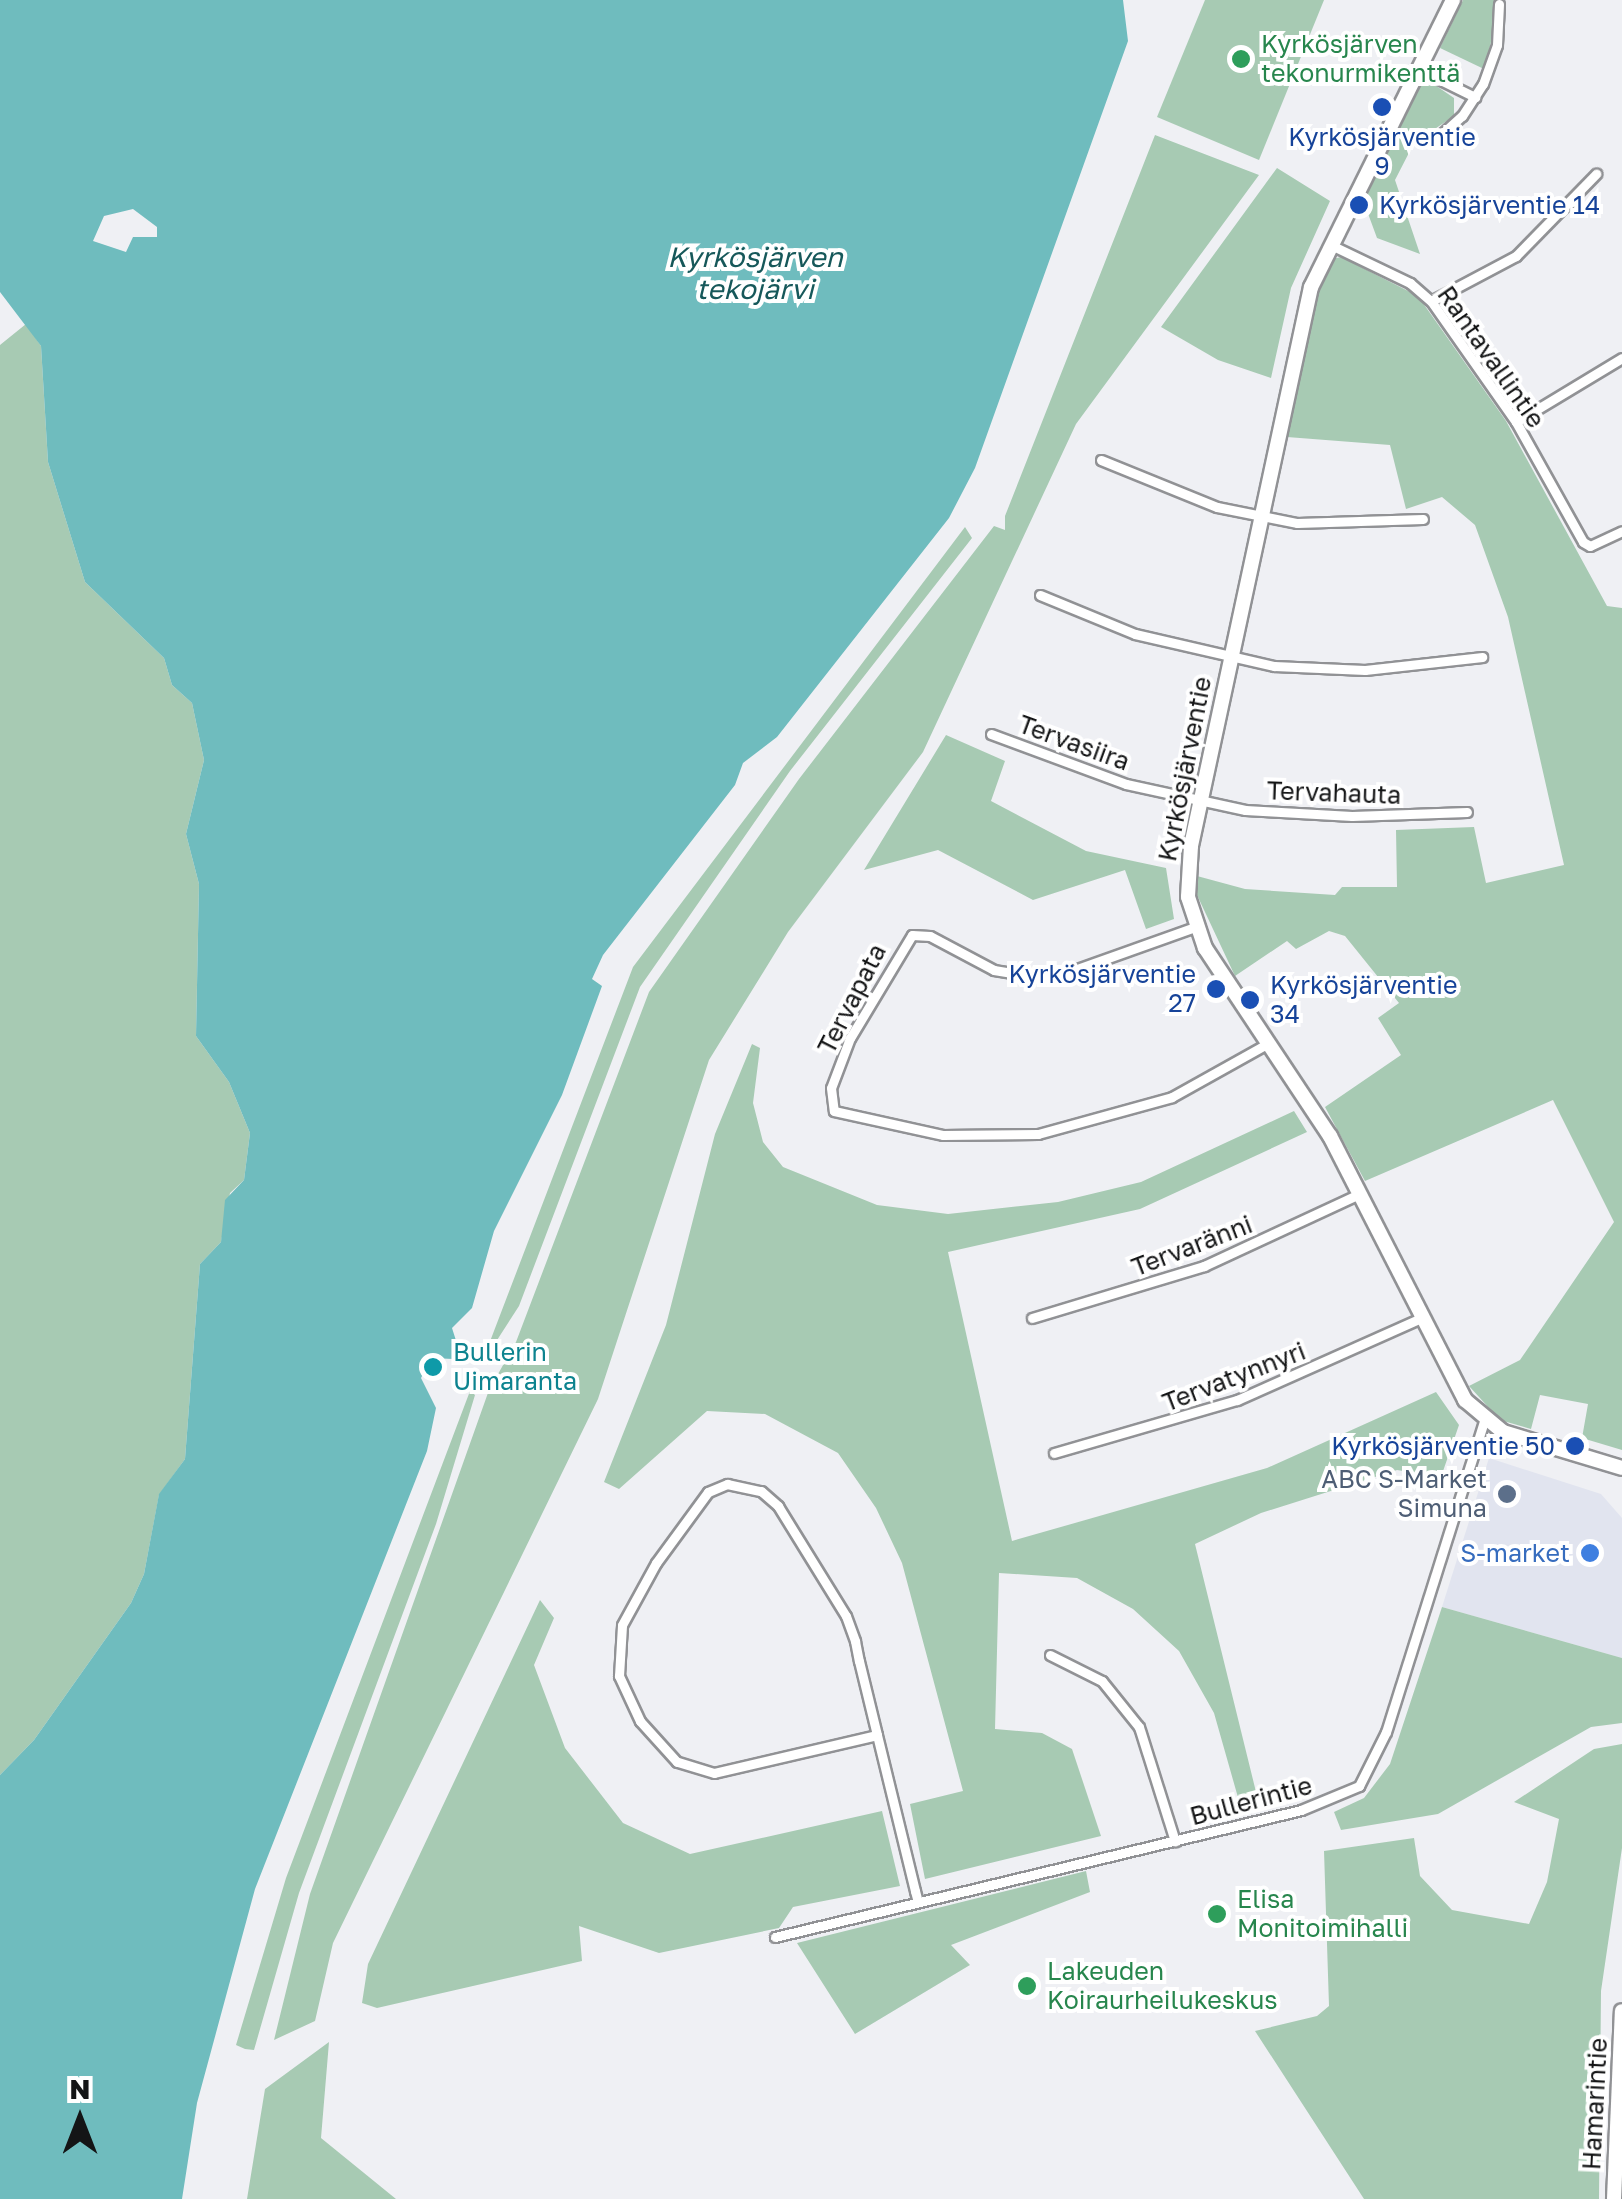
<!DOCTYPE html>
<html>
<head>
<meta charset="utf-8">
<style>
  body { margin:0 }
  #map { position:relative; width:1622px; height:2199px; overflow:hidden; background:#eff0f4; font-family:"Golos Text",sans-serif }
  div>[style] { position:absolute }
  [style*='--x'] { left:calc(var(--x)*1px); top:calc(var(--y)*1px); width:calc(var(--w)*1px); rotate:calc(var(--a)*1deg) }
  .built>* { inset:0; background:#e1e4ef }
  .green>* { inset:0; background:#a7cab3 }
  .water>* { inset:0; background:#6fbcbe }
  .roads { filter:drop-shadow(2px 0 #919295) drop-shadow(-2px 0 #919295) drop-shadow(0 2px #919295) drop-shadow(0 -2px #919295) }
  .street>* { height:9px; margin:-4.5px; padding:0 4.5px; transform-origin:4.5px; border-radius:4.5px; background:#fff }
  .secondary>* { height:14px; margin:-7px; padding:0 7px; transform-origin:7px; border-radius:7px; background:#fff }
  .dots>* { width:28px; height:28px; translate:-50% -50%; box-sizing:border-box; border:5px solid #fff; border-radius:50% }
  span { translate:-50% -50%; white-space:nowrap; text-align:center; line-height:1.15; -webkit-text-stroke:8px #fff; paint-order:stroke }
  .leisure-label { font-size:25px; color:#27864d }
  .left { translate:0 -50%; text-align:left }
  .transit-label { font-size:25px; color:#164399 }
  .right { translate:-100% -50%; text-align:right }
  .street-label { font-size:25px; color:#141516 }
  .culture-label { font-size:25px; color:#0d838f }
  .service-label { font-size:25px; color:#4e5e75 }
  .shop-label { font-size:25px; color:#366cbe }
  .water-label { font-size:28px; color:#16585a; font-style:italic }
  .north { position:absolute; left:30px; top:2069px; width:100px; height:100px; -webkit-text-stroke:8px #fff; paint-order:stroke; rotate:0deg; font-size:28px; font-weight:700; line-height:40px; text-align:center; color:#141516 }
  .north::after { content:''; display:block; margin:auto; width:35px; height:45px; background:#141516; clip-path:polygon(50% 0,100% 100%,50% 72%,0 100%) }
</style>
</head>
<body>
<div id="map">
  <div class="built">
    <i style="clip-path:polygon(1489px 1458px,1601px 1494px,1622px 1518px,1622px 1658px,1442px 1607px)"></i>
  </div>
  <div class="green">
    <i style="clip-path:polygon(1205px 0,1324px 0,1259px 160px,1157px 117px)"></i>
    <i style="clip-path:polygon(1463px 0,1494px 0,1494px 31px,1484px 69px,1440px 48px)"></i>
    <i style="clip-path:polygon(1429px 81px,1454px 98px,1454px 116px,1414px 143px,1395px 180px,1420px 254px,1377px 238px,1363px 200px,1420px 84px)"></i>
    <i style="clip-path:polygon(1155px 135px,1259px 175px,1076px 424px,923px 752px,788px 932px,709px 1060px,598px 1399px,333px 1943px,315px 2021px,274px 2040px,310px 1894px,489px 1390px,516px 1342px,649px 992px,799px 779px,994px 526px,1005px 530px,1005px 516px)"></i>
    <i style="clip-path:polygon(1277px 168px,1330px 201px,1291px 288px,1271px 378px,1218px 360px,1161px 327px)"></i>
    <i style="clip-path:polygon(1341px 257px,1418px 296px,1506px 421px,1607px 606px,1622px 608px,1622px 1450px,1582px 1438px,1588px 1404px,1540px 1395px,1531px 1429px,1500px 1420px,1469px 1386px,1520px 1360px,1614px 1222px,1553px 1100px,1365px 1181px,1325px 1107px,1401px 1055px,1378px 1018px,1399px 1003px,1345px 936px,1329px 931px,1296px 949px,1287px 941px,1235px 976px,1197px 895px,1197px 876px,1245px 889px,1335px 895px,1342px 887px,1397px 887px,1396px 830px,1474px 827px,1486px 883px,1564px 865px,1508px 617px,1475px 525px,1442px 497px,1406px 509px,1390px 445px,1287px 437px,1313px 303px,1332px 259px)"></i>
    <i style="clip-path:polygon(26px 324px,41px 346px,48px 462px,85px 582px,164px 658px,172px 685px,192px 703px,204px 760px,186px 834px,199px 884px,196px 1036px,229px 1082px,250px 1133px,244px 1180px,230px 1193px,221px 1242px,200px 1264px,185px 1459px,159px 1495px,144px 1574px,131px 1603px,34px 1740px,0 1775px,0 345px)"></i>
    <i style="clip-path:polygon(965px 527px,972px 538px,790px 771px,640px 987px,519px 1306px,481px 1365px,633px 967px)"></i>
    <i style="clip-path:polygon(946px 735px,1005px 761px,991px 801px,1086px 851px,1166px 868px,1174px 919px,1146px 929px,1125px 870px,1033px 900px,938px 850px,864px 870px)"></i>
    <i style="clip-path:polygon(752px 1044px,760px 1048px,753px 1103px,763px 1142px,783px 1167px,877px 1205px,948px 1214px,1058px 1202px,1141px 1182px,1294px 1111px,1307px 1132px,1140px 1209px,948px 1252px,1012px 1541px,1267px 1468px,1436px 1392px,1459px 1425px,1441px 1477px,1397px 1470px,1261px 1513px,1195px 1544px,1257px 1796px,1239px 1801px,1214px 1713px,1179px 1651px,1133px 1609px,1077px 1578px,999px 1573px,995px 1729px,1042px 1733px,1072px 1749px,1101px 1836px,925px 1879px,910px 1804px,963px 1791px,902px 1563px,876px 1508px,838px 1453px,765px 1414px,707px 1411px,619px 1489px,604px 1482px,666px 1325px,715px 1134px)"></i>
    <i style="clip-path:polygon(470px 1391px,475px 1395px,436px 1524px,299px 1893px,254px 2050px,245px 2049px,236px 2045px,286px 1878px)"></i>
    <i style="clip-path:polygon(540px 1600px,554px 1618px,534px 1665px,565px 1748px,623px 1823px,690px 1854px,882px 1811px,900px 1886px,793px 1907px,779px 1928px,659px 1953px,579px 1926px,582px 1961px,377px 2008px,362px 2003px,368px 1964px)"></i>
    <i style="clip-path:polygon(1442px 1607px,1622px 1658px,1622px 1723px,1591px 1727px,1438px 1814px,1341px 1830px,1334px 1812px,1364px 1798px,1390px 1764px)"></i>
    <i style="clip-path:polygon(1622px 1744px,1622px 1848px,1601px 1991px,1599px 2199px,1364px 2199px,1255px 2031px,1317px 2016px,1329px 2006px,1324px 1851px,1414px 1838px,1420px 1876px,1452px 1910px,1529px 1924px,1547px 1882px,1559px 1819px,1514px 1802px,1594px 1749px)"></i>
    <i style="clip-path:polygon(1086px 1871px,1090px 1892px,951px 1945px,970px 1965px,855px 2034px,797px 1943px)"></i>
    <i style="clip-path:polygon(329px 2042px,321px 2138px,396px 2199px,247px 2199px,265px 2089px)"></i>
  </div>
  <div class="water">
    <i style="clip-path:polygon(evenodd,0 0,1123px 0,1128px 41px,975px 468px,949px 518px,777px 737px,743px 763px,735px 785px,603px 955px,592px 979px,602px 986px,562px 1095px,494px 1231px,472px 1308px,452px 1328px,459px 1350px,453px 1359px,432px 1358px,421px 1378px,436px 1408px,427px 1451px,255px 1889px,197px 2103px,182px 2199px,0 2199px,0 1775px,34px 1740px,131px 1603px,144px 1574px,159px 1494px,185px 1459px,200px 1264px,221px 1242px,225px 1200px,244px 1180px,250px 1133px,229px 1082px,196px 1036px,199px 884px,186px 834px,204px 760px,192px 703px,172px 685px,164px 658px,85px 582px,48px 462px,41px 346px,0 292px,0 0,133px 209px,157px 227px,157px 237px,133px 237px,126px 252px,93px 241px,104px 216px,133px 209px)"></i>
  </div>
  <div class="roads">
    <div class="street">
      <i style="--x:1418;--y:69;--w:64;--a:26.2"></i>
      <i style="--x:1435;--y:140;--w:36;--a:-42"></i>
      <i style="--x:1462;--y:116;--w:38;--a:-57"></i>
      <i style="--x:1483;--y:84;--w:41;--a:-70.3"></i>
      <i style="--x:1497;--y:45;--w:41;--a:-87.2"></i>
      <i style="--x:1331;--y:245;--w:88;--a:25.7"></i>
      <i style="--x:1410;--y:283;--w:28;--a:41"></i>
      <i style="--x:1431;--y:301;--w:148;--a:54.9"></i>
      <i style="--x:1516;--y:422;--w:137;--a:60.8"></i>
      <i style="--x:1583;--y:542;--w:8;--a:30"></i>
      <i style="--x:1590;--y:546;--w:35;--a:-25"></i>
      <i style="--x:1431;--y:301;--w:96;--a:-27.9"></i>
      <i style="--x:1516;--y:256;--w:115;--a:-45.7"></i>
      <i style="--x:1516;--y:422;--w:124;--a:-31.1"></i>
      <i style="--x:1101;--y:460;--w:125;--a:22.1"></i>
      <i style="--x:1217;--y:507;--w:82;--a:11.3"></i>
      <i style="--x:1297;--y:523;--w:126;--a:-1.8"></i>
      <i style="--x:1040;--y:595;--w:103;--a:22.3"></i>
      <i style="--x:1135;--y:634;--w:143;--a:13"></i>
      <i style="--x:1274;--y:666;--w:91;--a:2.5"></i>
      <i style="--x:1365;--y:670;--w:118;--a:-6.3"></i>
      <i style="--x:991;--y:734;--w:144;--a:20.3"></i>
      <i style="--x:1126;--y:784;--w:122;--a:12.3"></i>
      <i style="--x:1245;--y:810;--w:107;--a:3.2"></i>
      <i style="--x:1352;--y:816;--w:115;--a:-2"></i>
      <i style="--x:1195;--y:927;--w:155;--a:160.4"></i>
      <i style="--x:1049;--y:979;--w:56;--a:-170.7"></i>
      <i style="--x:994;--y:970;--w:72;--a:-152"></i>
      <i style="--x:930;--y:936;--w:18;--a:-177"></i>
      <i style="--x:912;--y:935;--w:120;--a:121"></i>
      <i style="--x:850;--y:1038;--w:53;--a:110.8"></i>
      <i style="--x:831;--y:1088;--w:23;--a:83"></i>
      <i style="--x:834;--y:1111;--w:112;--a:12.4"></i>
      <i style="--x:943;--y:1135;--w:95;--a:-0.6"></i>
      <i style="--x:1038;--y:1134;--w:139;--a:-15.4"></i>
      <i style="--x:1172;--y:1097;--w:109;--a:-29.2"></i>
      <i style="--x:1032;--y:1318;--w:180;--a:-16.8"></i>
      <i style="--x:1204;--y:1266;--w:171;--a:-24.9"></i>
      <i style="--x:1054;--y:1453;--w:191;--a:-16.2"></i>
      <i style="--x:1237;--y:1400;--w:201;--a:-24"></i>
      <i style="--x:1050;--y:1655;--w:58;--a:26.6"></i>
      <i style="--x:1102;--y:1681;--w:59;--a:51.2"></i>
      <i style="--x:1139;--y:1727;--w:120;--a:72.5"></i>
      <i style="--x:877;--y:1735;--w:167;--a:166.9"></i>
      <i style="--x:714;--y:1773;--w:39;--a:-163"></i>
      <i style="--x:677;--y:1762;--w:55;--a:-132.1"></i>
      <i style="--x:640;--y:1721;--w:50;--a:-115"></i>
      <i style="--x:619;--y:1676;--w:51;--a:-86.6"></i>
      <i style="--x:622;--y:1625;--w:71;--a:-61.3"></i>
      <i style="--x:656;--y:1563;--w:88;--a:-53.8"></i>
      <i style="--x:708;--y:1492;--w:21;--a:-23"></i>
      <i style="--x:727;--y:1484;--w:35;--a:12"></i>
      <i style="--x:761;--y:1491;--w:23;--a:41"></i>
      <i style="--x:778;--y:1506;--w:129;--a:58.3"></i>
      <i style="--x:846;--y:1616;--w:27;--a:70"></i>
      <i style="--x:855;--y:1641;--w:20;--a:79"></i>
      <i style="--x:859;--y:1661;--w:76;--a:76.3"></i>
      <i style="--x:877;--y:1735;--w:161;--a:76.3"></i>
      <i style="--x:915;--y:1891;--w:11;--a:75"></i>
      <i style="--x:775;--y:1937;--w:541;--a:-13.57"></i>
      <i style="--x:1301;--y:1810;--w:63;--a:-22.5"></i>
      <i style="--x:1359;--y:1786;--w:60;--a:-63.4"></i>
      <i style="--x:1386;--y:1732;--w:325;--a:-72.5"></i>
    </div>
    <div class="secondary">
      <i style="--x:1453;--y:0;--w:320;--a:116.3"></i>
      <i style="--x:1311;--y:287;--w:572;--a:102.12"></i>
      <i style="--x:1191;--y:846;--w:51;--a:93.4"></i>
      <i style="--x:1188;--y:897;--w:54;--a:71.6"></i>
      <i style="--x:1205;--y:948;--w:226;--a:56.4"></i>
      <i style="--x:1330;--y:1136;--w:297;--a:62.9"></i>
      <i style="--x:1465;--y:1400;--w:50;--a:40.1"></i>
      <i style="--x:1503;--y:1432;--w:124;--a:16.8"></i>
      <i style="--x:1614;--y:2199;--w:188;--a:-87.6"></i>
    </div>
  </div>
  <div class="dots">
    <i style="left:1241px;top:59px;background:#2e9e5b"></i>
    <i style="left:1382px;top:107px;background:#1a4fb4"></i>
    <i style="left:1359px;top:205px;background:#1a4fb4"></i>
    <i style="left:1216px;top:989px;background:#1a4fb4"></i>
    <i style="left:1250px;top:1000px;background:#1a4fb4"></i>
    <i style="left:433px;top:1367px;background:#0f9aa8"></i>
    <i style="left:1575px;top:1446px;background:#1a4fb4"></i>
    <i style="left:1507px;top:1494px;background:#5c6f8a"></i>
    <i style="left:1590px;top:1553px;background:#3f7fe0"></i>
    <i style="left:1217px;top:1914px;background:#2e9e5b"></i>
    <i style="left:1027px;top:1986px;background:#2e9e5b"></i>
  </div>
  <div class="leisure-label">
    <span class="left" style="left:1261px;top:59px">Kyrkösjärven<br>tekonurmikenttä</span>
    <span class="left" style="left:1237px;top:1914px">Elisa<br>Monitoimihalli</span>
    <span class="left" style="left:1047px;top:1986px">Lakeuden<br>Koiraurheilukeskus</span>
  </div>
  <div class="transit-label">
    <span style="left:1382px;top:152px">Kyrkösjärventie<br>9</span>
    <span class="left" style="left:1379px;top:205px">Kyrkösjärventie 14</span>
    <span class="right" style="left:1196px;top:989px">Kyrkösjärventie<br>27</span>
    <span class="left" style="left:1270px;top:1000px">Kyrkösjärventie<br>34</span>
    <span class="right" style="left:1555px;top:1446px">Kyrkösjärventie 50</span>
  </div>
  <div class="street-label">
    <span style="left:1491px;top:357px;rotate:55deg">Rantavallintie</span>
    <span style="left:1074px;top:743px;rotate:20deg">Tervasiira</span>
    <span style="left:1185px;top:769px;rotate:-79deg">Kyrkösjärventie</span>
    <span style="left:1334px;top:793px;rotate:2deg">Tervahauta</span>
    <span style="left:852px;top:999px;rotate:-63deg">Tervapata</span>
    <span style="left:1192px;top:1246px;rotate:-21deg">Tervaränni</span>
    <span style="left:1234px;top:1377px;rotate:-21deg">Tervatynnyri</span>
    <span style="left:1251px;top:1801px;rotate:-15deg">Bullerintie</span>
    <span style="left:1595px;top:2104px;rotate:-87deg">Hamarintie</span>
  </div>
  <div class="culture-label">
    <span class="left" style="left:453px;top:1367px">Bullerin<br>Uimaranta</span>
  </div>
  <div class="service-label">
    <span class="right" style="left:1487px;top:1494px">ABC S-Market<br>Simuna</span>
  </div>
  <div class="shop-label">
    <span class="right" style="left:1570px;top:1553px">S-market</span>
  </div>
  <div class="water-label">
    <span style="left:755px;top:273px">Kyrkösjärven<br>tekojärvi</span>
  </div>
  <div class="north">N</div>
</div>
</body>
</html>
